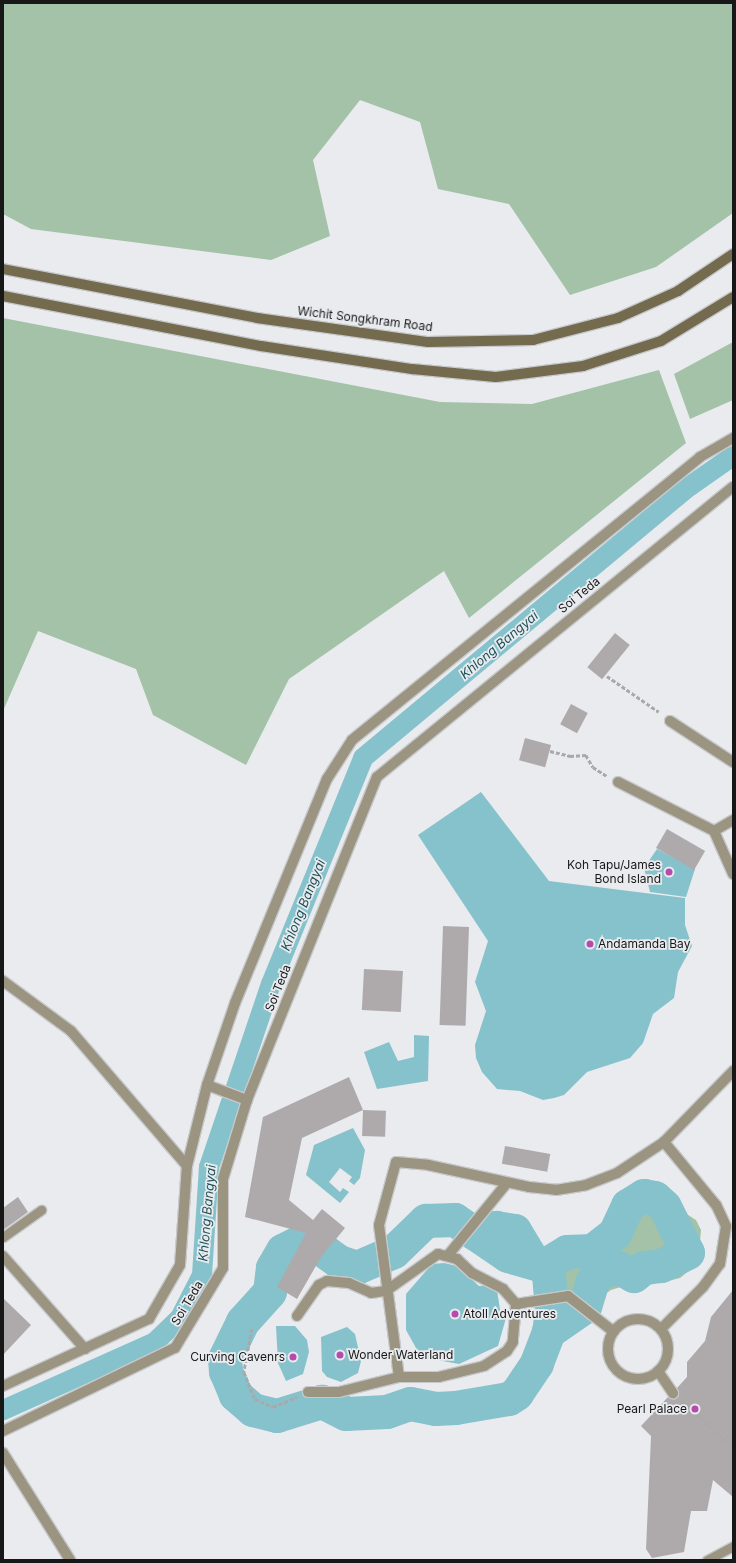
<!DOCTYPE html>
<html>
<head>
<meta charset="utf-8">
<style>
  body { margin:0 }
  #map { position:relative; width:736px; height:1563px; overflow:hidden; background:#e9ebee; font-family:Inter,sans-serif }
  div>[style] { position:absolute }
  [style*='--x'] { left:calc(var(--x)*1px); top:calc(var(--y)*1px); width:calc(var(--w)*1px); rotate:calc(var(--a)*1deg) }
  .green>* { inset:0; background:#a3c2a8 }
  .water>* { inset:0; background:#86c2cc }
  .canal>* { height:20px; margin:-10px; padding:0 10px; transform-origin:10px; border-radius:10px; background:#86c2cc }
  .river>* { height:34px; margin:-17px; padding:0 17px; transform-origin:17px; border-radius:17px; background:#86c2cc }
  .building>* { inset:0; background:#aeaaac; transform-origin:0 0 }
  .path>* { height:2.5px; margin-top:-1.25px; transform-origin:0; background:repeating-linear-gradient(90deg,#a8a9ab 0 4px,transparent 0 6px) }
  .roads { filter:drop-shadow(1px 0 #c7c9cc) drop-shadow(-1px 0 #c7c9cc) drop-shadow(0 1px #c7c9cc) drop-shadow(0 -1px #c7c9cc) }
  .service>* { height:9px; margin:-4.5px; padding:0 4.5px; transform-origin:4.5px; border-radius:4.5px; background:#9a9481 }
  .pedestrian>* { height:10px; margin:-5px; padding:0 5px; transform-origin:5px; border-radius:5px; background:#9a9481 }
  .pedestrian>.ring { margin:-5px; padding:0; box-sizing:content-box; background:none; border:10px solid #9a9481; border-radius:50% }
  .minor>* { height:10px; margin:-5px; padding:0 5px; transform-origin:5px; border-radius:5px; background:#9a9481 }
  .secondary>* { height:10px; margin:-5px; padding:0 5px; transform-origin:5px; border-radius:5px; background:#746a4e }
  .dots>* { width:11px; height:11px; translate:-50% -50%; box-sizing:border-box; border:2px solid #e9ebee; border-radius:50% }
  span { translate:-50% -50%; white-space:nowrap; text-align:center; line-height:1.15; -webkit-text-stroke:3.5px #e9ebee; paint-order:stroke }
  .street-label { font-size:12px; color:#171718 }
  .poi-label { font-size:12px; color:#171718 }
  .right { translate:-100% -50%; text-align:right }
  .left { translate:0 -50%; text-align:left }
  .water-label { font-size:13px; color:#1e525a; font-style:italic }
  .frame { position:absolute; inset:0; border:4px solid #171718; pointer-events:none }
</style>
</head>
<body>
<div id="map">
  <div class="green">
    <i style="clip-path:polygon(3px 3px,733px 3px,733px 213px,656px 267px,570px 295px,509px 204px,438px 189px,420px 122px,360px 100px,313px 160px,330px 236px,271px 260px,31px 229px,3px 214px)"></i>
    <i style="clip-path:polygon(3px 318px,440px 402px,532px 404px,659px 370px,686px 443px,469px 618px,444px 571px,289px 679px,246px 765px,153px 715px,136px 669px,38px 631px,3px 711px)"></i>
    <i style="clip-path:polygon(733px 342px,733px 400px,690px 419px,674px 374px)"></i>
    <i style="clip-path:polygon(648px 1183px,660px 1192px,665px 1207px,685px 1213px,696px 1220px,701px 1230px,700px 1242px,688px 1253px,691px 1269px,680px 1278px,668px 1281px,650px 1283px,634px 1276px,627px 1285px,611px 1290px,549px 1332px,551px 1287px,544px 1266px,567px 1252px,594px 1251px,604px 1241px,610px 1213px,618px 1202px,639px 1184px)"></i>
  </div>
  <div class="water">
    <i style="clip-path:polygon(481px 792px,549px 881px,685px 898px,685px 925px,692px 946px,678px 972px,674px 998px,653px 1014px,643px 1043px,630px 1058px,587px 1072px,564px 1095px,554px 1098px,543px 1100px,520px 1091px,497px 1089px,482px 1072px,476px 1058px,475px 1045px,486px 1011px,475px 982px,488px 941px,418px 835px)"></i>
    <i style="clip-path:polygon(657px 849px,695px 869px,686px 897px,650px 892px,644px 868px)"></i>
    <i style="clip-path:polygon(414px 1035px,429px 1036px,428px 1081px,377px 1089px,364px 1052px,389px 1042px,398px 1061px,414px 1057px)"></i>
    <i style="clip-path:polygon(353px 1128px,365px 1150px,360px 1178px,354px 1185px,349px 1181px,352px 1177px,340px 1168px,329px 1182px,340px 1192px,343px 1188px,349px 1192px,340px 1203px,306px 1175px,314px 1145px)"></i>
    <i style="clip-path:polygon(444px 1263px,457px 1266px,479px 1286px,489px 1285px,497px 1290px,501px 1316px,506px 1318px,498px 1346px,459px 1364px,421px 1357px,406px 1330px,406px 1294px,432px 1264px)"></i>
    <i style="clip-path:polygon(276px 1326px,295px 1326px,307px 1340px,309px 1352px,303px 1374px,286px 1381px,278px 1363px)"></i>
    <i style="clip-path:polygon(347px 1327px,355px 1334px,361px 1361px,358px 1373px,341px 1382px,327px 1377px,322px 1371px,321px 1337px)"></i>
  </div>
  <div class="canal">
    <i style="--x:3;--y:1410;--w:167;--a:-24.1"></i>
    <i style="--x:155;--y:1342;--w:35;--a:-44"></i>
    <i style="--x:180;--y:1318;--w:48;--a:-62.9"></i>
    <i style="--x:202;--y:1275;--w:108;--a:-86.3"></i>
    <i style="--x:209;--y:1167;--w:193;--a:-71.3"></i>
    <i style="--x:271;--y:984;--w:244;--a:-67.8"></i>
    <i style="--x:363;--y:758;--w:425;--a:-39.8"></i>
    <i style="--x:690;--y:486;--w:52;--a:-34.9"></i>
  </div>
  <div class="river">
    <i style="--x:455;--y:1220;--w:64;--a:34.2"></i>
    <i style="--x:508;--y:1256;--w:37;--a:16"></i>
    <i style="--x:544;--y:1266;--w:10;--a:61"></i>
    <i style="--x:549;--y:1275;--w:36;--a:85"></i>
    <i style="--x:552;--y:1311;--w:21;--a:98"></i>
    <i style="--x:549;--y:1332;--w:34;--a:111"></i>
    <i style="--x:537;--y:1364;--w:36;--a:124"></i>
    <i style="--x:517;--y:1394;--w:9;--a:148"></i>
    <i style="--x:509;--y:1399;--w:54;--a:170.4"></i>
    <i style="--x:456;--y:1408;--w:20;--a:177"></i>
    <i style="--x:436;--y:1409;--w:26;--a:-169"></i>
    <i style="--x:410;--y:1404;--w:24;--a:161"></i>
    <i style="--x:387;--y:1412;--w:41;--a:177.2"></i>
    <i style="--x:346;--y:1414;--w:27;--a:-153"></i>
    <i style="--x:322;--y:1402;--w:47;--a:162.7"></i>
    <i style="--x:277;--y:1416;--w:25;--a:-166"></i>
    <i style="--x:253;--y:1410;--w:23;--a:-139"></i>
    <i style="--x:236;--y:1395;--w:25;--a:-113"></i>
    <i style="--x:226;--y:1372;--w:13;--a:-94"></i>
    <i style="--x:225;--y:1359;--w:41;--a:-64.1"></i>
    <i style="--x:243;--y:1322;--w:40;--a:-48"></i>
    <i style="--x:270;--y:1292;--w:24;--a:-83"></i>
    <i style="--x:273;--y:1268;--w:20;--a:-60"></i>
    <i style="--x:283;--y:1251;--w:22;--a:-27"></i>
    <i style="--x:303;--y:1241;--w:10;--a:11"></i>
    <i style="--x:313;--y:1243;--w:32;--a:36"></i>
    <i style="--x:339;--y:1262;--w:19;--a:18"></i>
    <i style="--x:357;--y:1268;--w:40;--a:-23.4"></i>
    <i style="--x:394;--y:1252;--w:45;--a:-44.1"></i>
    <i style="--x:426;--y:1221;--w:29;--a:-2"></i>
    <i style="--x:474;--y:1233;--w:23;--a:-13"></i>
    <i style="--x:496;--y:1228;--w:19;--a:9"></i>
    <i style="--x:515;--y:1231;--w:35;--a:59"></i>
    <i style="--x:544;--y:1266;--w:27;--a:-31"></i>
    <i style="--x:567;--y:1252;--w:26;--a:-2"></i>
    <i style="--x:593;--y:1251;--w:28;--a:-38"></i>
    <i style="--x:615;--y:1234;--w:31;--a:-65"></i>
    <i style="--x:628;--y:1206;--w:19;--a:-32"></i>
    <i style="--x:644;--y:1196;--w:11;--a:10"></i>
    <i style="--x:655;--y:1198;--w:13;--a:42"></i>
    <i style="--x:665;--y:1207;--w:51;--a:63.4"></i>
    <i style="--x:688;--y:1253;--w:30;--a:154"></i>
    <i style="--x:661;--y:1266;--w:17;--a:173"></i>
    <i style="--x:644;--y:1268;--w:13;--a:141"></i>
    <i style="--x:634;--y:1276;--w:17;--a:-152"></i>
    <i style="--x:619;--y:1268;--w:19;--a:168"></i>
    <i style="--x:600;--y:1272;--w:11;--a:128"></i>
    <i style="--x:593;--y:1281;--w:27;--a:107"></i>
    <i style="--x:585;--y:1307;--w:44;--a:145.2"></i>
  </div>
  <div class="building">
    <i style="left:615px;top:633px;width:19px;height:44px;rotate:39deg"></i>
    <i style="left:571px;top:704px;width:19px;height:23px;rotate:28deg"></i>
    <i style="left:525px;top:738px;width:27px;height:23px;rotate:15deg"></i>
    <i style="left:667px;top:829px;width:44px;height:22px;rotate:30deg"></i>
    <i style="left:443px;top:926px;width:26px;height:99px;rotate:2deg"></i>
    <i style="left:364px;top:969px;width:39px;height:41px;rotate:3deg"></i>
    <i style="clip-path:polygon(349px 1077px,363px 1110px,302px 1138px,289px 1200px,313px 1220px,322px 1209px,345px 1228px,336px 1239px,339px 1242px,335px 1240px,321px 1257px,297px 1299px,277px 1287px,306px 1233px,245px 1217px,263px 1117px)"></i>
    <i style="left:363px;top:1110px;width:23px;height:26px;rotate:2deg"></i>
    <i style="left:505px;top:1146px;width:46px;height:18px;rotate:10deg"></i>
    <i style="clip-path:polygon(18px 1197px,28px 1212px,3px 1230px,3px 1208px)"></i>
    <i style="clip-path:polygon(733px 1290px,733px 1497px,713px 1480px,707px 1511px,691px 1511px,684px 1552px,652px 1558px,646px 1549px,651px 1436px,641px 1426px,668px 1397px,679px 1396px,677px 1388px,687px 1377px,687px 1362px,705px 1341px,711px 1317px)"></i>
    <i style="clip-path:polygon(3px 1298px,31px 1325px,3px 1355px)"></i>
  </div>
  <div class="path">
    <i style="--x:607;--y:676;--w:63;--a:34.7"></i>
    <i style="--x:550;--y:751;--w:21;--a:14"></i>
    <i style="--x:570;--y:756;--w:16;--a:-4"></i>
    <i style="--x:586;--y:755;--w:14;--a:60"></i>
    <i style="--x:593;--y:767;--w:17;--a:33"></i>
    <i style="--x:252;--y:1329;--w:44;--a:100.5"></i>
    <i style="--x:244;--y:1372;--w:29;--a:68"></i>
    <i style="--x:255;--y:1399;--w:20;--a:24"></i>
    <i style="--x:273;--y:1407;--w:26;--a:-23"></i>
    <i style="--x:683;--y:1402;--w:67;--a:42"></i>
  </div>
  <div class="roads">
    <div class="service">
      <i style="--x:3;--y:1237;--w:47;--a:-35.4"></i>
      <i style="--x:707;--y:1560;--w:30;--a:-28"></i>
    </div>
    <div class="pedestrian">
      <i style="--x:670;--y:721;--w:75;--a:33.1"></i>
      <i style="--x:618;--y:782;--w:108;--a:27"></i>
      <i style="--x:733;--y:820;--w:22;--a:150"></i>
      <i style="--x:714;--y:831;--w:47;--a:66.2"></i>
      <i style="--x:449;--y:1254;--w:90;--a:-50.8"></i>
      <i style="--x:516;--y:1304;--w:53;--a:-8.7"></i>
      <i style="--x:568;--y:1296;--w:58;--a:38"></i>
      <i style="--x:297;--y:1316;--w:38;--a:-55"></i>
      <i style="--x:319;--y:1285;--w:9;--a:-27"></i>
      <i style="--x:327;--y:1281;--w:22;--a:5"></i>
      <i style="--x:349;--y:1283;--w:24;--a:24"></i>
      <i style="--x:371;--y:1293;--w:15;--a:-8"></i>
      <i style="--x:386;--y:1291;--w:64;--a:-35.4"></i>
      <i style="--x:438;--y:1254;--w:20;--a:15"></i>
      <i style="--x:457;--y:1259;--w:21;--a:43"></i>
      <i style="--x:472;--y:1273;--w:35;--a:27"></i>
      <i style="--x:503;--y:1289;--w:20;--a:49"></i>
      <i style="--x:516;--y:1304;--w:38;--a:95"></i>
      <i style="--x:513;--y:1342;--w:11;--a:124"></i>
      <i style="--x:507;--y:1351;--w:27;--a:147"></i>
      <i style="--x:484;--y:1366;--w:46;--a:166.3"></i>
      <i style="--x:439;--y:1377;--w:40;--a:180"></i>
      <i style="--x:399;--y:1377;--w:62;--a:166"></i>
      <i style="--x:339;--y:1392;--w:31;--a:180"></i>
      <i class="ring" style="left:608px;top:1319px;width:50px;height:50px"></i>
      <i style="--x:661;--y:1329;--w:59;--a:-45"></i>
      <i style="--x:703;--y:1287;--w:29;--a:-54"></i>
      <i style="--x:720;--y:1264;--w:38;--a:-81"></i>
      <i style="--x:726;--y:1226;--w:23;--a:-115"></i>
      <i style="--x:716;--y:1205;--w:82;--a:-129.5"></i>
      <i style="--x:658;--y:1371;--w:27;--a:56"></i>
      <i style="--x:399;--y:1377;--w:153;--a:-97.5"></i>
      <i style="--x:379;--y:1225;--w:65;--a:-74.9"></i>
      <i style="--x:396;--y:1162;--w:32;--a:5"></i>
      <i style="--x:428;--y:1165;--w:103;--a:12.3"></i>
      <i style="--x:529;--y:1187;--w:27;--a:6"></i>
      <i style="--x:556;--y:1190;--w:30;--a:-9"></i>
      <i style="--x:586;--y:1185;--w:33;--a:-21"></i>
      <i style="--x:617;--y:1173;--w:56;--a:-33.4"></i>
      <i style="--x:664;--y:1142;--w:99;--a:-45.8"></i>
    </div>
    <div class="minor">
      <i style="--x:3;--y:981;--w:84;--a:36.3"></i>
      <i style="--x:71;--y:1031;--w:178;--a:49.3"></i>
      <i style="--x:207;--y:1085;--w:43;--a:20.6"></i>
      <i style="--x:3;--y:1256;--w:124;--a:48.6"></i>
      <i style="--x:3;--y:1386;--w:161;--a:-24.7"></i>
      <i style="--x:149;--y:1319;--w:62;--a:-60.1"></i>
      <i style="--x:180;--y:1265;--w:99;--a:-86"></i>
      <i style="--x:187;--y:1166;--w:83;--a:-76.1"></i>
      <i style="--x:207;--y:1085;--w:87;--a:-71.1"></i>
      <i style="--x:235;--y:1003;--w:242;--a:-67.7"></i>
      <i style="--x:327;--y:779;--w:46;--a:-57.3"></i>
      <i style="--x:352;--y:740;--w:449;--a:-39.1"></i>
      <i style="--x:700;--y:457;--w:38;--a:-30"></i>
      <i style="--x:3;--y:1431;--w:191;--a:-25.8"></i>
      <i style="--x:175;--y:1348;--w:93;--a:-59"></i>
      <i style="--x:223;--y:1268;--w:89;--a:-90"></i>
      <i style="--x:223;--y:1179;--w:83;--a:-73.1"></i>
      <i style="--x:247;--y:1100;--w:348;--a:-68.1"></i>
      <i style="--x:377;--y:777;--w:459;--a:-39.2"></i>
      <i style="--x:3;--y:1453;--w:126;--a:57.9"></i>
    </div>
    <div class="secondary">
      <i style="--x:3;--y:269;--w:259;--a:10.9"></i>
      <i style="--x:257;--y:318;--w:173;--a:8"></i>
      <i style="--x:428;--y:342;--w:105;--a:-1.1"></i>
      <i style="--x:533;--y:340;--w:88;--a:-14.5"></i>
      <i style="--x:618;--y:318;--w:66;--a:-24.2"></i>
      <i style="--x:678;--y:291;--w:66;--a:-33.9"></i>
      <i style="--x:3;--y:296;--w:263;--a:11"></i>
      <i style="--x:261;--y:346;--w:153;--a:8.7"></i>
      <i style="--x:412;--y:369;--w:84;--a:5.4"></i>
      <i style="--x:496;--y:377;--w:88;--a:-7.2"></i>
      <i style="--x:583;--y:366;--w:82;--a:-17.8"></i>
      <i style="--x:661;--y:341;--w:84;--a:-31.4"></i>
    </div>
  </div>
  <div class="dots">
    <i style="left:669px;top:872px;background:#b54bad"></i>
    <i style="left:590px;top:944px;background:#b54bad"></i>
    <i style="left:455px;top:1314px;background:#b54bad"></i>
    <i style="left:340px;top:1355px;background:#b54bad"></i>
    <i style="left:293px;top:1357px;background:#b54bad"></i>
    <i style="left:695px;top:1409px;background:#b54bad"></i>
  </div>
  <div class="street-label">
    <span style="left:365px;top:319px;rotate:7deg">Wichit Songkhram Road</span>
    <span style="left:579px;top:595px;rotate:-39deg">Soi Teda</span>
    <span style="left:278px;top:988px;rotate:-68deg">Soi Teda</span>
    <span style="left:187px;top:1303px;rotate:-59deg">Soi Teda</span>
  </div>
  <div class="poi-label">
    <span class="right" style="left:661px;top:872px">Koh Tapu/James<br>Bond Island</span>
    <span class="left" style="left:598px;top:944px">Andamanda Bay</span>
    <span class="left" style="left:463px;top:1314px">Atoll Adventures</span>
    <span class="left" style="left:348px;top:1355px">Wonder Waterland</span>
    <span class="right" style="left:285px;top:1357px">Curving Cavenrs</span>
    <span class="right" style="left:687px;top:1409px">Pearl Palace</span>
  </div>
  <div class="water-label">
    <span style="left:499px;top:645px;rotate:-40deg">Khlong Bangyai</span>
    <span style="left:303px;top:905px;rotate:-68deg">Khlong Bangyai</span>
    <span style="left:207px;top:1213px;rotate:-85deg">Khlong Bangyai</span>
  </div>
  <div class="frame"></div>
</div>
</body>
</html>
